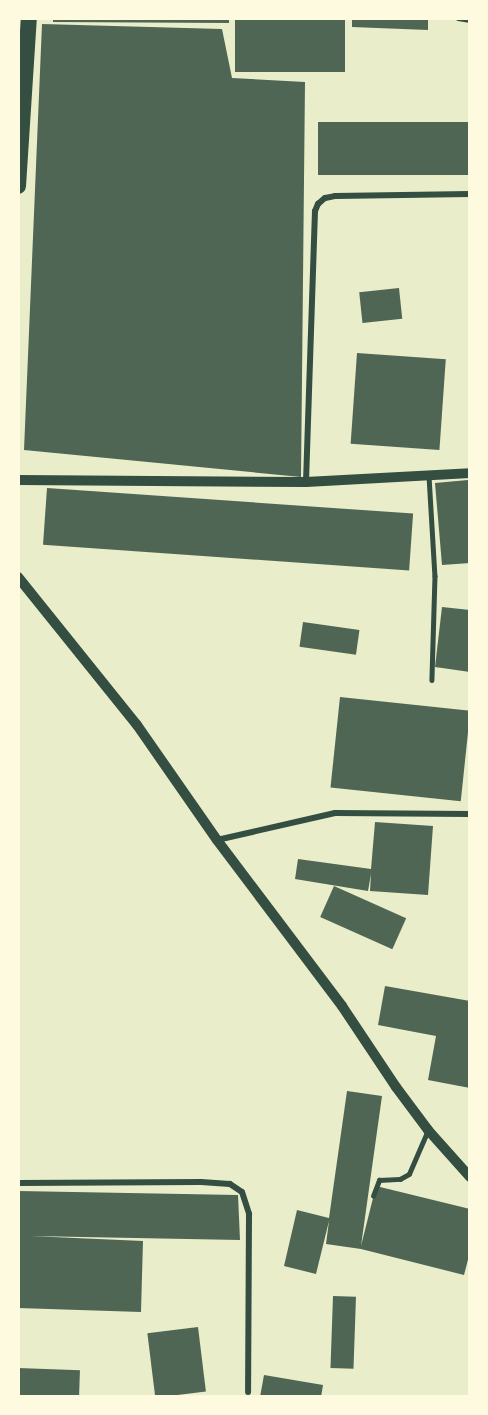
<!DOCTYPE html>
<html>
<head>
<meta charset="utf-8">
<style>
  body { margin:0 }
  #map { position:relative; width:488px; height:1415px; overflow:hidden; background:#e9edc9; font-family:Poppins,sans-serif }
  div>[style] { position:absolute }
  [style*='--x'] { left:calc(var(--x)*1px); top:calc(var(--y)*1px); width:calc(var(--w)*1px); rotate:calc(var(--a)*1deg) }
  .building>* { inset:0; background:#4f6655; transform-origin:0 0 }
  .service>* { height:4.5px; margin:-2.25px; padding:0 2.25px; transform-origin:2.25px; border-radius:2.25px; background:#344e41 }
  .minor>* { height:6px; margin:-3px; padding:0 3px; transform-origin:3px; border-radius:3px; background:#344e41 }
  .tertiary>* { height:10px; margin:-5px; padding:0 5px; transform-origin:5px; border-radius:5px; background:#344e41 }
  .trunk>* { height:16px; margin:-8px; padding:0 8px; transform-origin:8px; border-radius:8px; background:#344e41 }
  span { translate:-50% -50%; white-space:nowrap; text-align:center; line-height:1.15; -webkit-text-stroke:6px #fefae0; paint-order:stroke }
  .frame { position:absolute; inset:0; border:20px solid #fefae0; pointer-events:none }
</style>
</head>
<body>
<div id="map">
  <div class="building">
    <i style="clip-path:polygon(53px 18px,229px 18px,229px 23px,53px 22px)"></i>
    <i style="left:235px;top:18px;width:110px;height:54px"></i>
    <i style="clip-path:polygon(352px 18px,428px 18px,428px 30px,352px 27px)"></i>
    <i style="clip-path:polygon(42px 24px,222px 29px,232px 78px,305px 82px,301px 477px,24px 450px)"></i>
    <i style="left:470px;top:122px;width:53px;height:152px;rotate:90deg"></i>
    <i style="left:399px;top:288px;width:31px;height:40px;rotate:84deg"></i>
    <i style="left:357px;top:353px;width:89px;height:91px;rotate:4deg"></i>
    <i style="clip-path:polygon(468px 480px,470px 563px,442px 565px,435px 483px)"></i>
    <i style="left:47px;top:488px;width:367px;height:57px;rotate:4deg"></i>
    <i style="clip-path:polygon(442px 607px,470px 610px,470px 672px,435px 667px)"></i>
    <i style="left:303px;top:622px;width:57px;height:25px;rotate:8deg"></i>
    <i style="left:340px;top:697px;width:131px;height:91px;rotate:6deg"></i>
    <i style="clip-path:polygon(375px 822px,433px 826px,428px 895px,370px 891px,371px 874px,368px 891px,295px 879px,298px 859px,371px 869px)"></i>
    <i style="left:334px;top:886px;width:79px;height:34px;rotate:24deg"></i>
    <i style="clip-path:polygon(385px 986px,470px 1001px,470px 1088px,428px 1080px,436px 1036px,378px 1025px)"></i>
    <i style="clip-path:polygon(347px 1091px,382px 1096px,361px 1246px,376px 1186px,470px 1209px,470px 1252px,464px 1275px,361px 1249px,326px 1244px,329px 1221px,316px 1274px,284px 1266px,297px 1210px,329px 1218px)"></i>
    <i style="clip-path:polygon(18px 1191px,238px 1195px,240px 1240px,30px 1236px,143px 1241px,141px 1312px,18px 1308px)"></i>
    <i style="left:333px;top:1296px;width:23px;height:72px;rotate:2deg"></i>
    <i style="left:198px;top:1327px;width:65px;height:51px;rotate:83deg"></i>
    <i style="left:18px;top:1368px;width:62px;height:29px;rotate:2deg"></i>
    <i style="clip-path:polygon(264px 1375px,323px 1385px,321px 1397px,260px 1397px)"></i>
  </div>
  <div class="service">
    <i style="--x:458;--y:18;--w:12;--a:9"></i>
    <i style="--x:429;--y:476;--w:100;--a:86.6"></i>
    <i style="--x:435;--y:576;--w:104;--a:91.7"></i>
    <i style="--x:373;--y:1196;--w:17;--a:-69"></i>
    <i style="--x:379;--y:1180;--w:21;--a:-3"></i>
    <i style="--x:400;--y:1179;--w:10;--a:-29"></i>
    <i style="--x:409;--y:1174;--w:48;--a:-66.6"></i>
  </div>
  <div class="minor">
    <i style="--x:306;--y:482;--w:271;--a:-88.1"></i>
    <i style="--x:315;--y:211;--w:8;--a:-67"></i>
    <i style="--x:318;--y:204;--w:9;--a:-41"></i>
    <i style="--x:325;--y:198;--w:10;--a:-11"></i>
    <i style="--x:335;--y:196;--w:135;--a:-0.8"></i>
    <i style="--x:217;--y:840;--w:121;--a:-12.9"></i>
    <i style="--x:335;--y:813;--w:135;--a:0.4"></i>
    <i style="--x:18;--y:1183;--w:183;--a:-0.3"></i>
    <i style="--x:201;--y:1182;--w:29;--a:4"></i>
    <i style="--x:230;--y:1184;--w:14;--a:34"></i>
    <i style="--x:242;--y:1192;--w:23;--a:72"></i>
    <i style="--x:249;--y:1214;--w:178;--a:90.3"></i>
  </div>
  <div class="tertiary">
    <i style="--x:18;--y:480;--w:288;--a:0.4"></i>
    <i style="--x:306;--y:482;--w:164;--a:-3.1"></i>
    <i style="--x:18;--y:577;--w:190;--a:51.2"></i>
    <i style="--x:137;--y:725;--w:140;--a:55.2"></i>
    <i style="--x:217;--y:840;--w:208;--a:53"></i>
    <i style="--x:342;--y:1006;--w:97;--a:56.3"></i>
    <i style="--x:396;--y:1087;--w:54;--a:53.3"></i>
    <i style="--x:428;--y:1130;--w:63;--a:48.2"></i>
  </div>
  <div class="trunk">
    <i style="--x:18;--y:186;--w:168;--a:-86.3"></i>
  </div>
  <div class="frame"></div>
</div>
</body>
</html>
